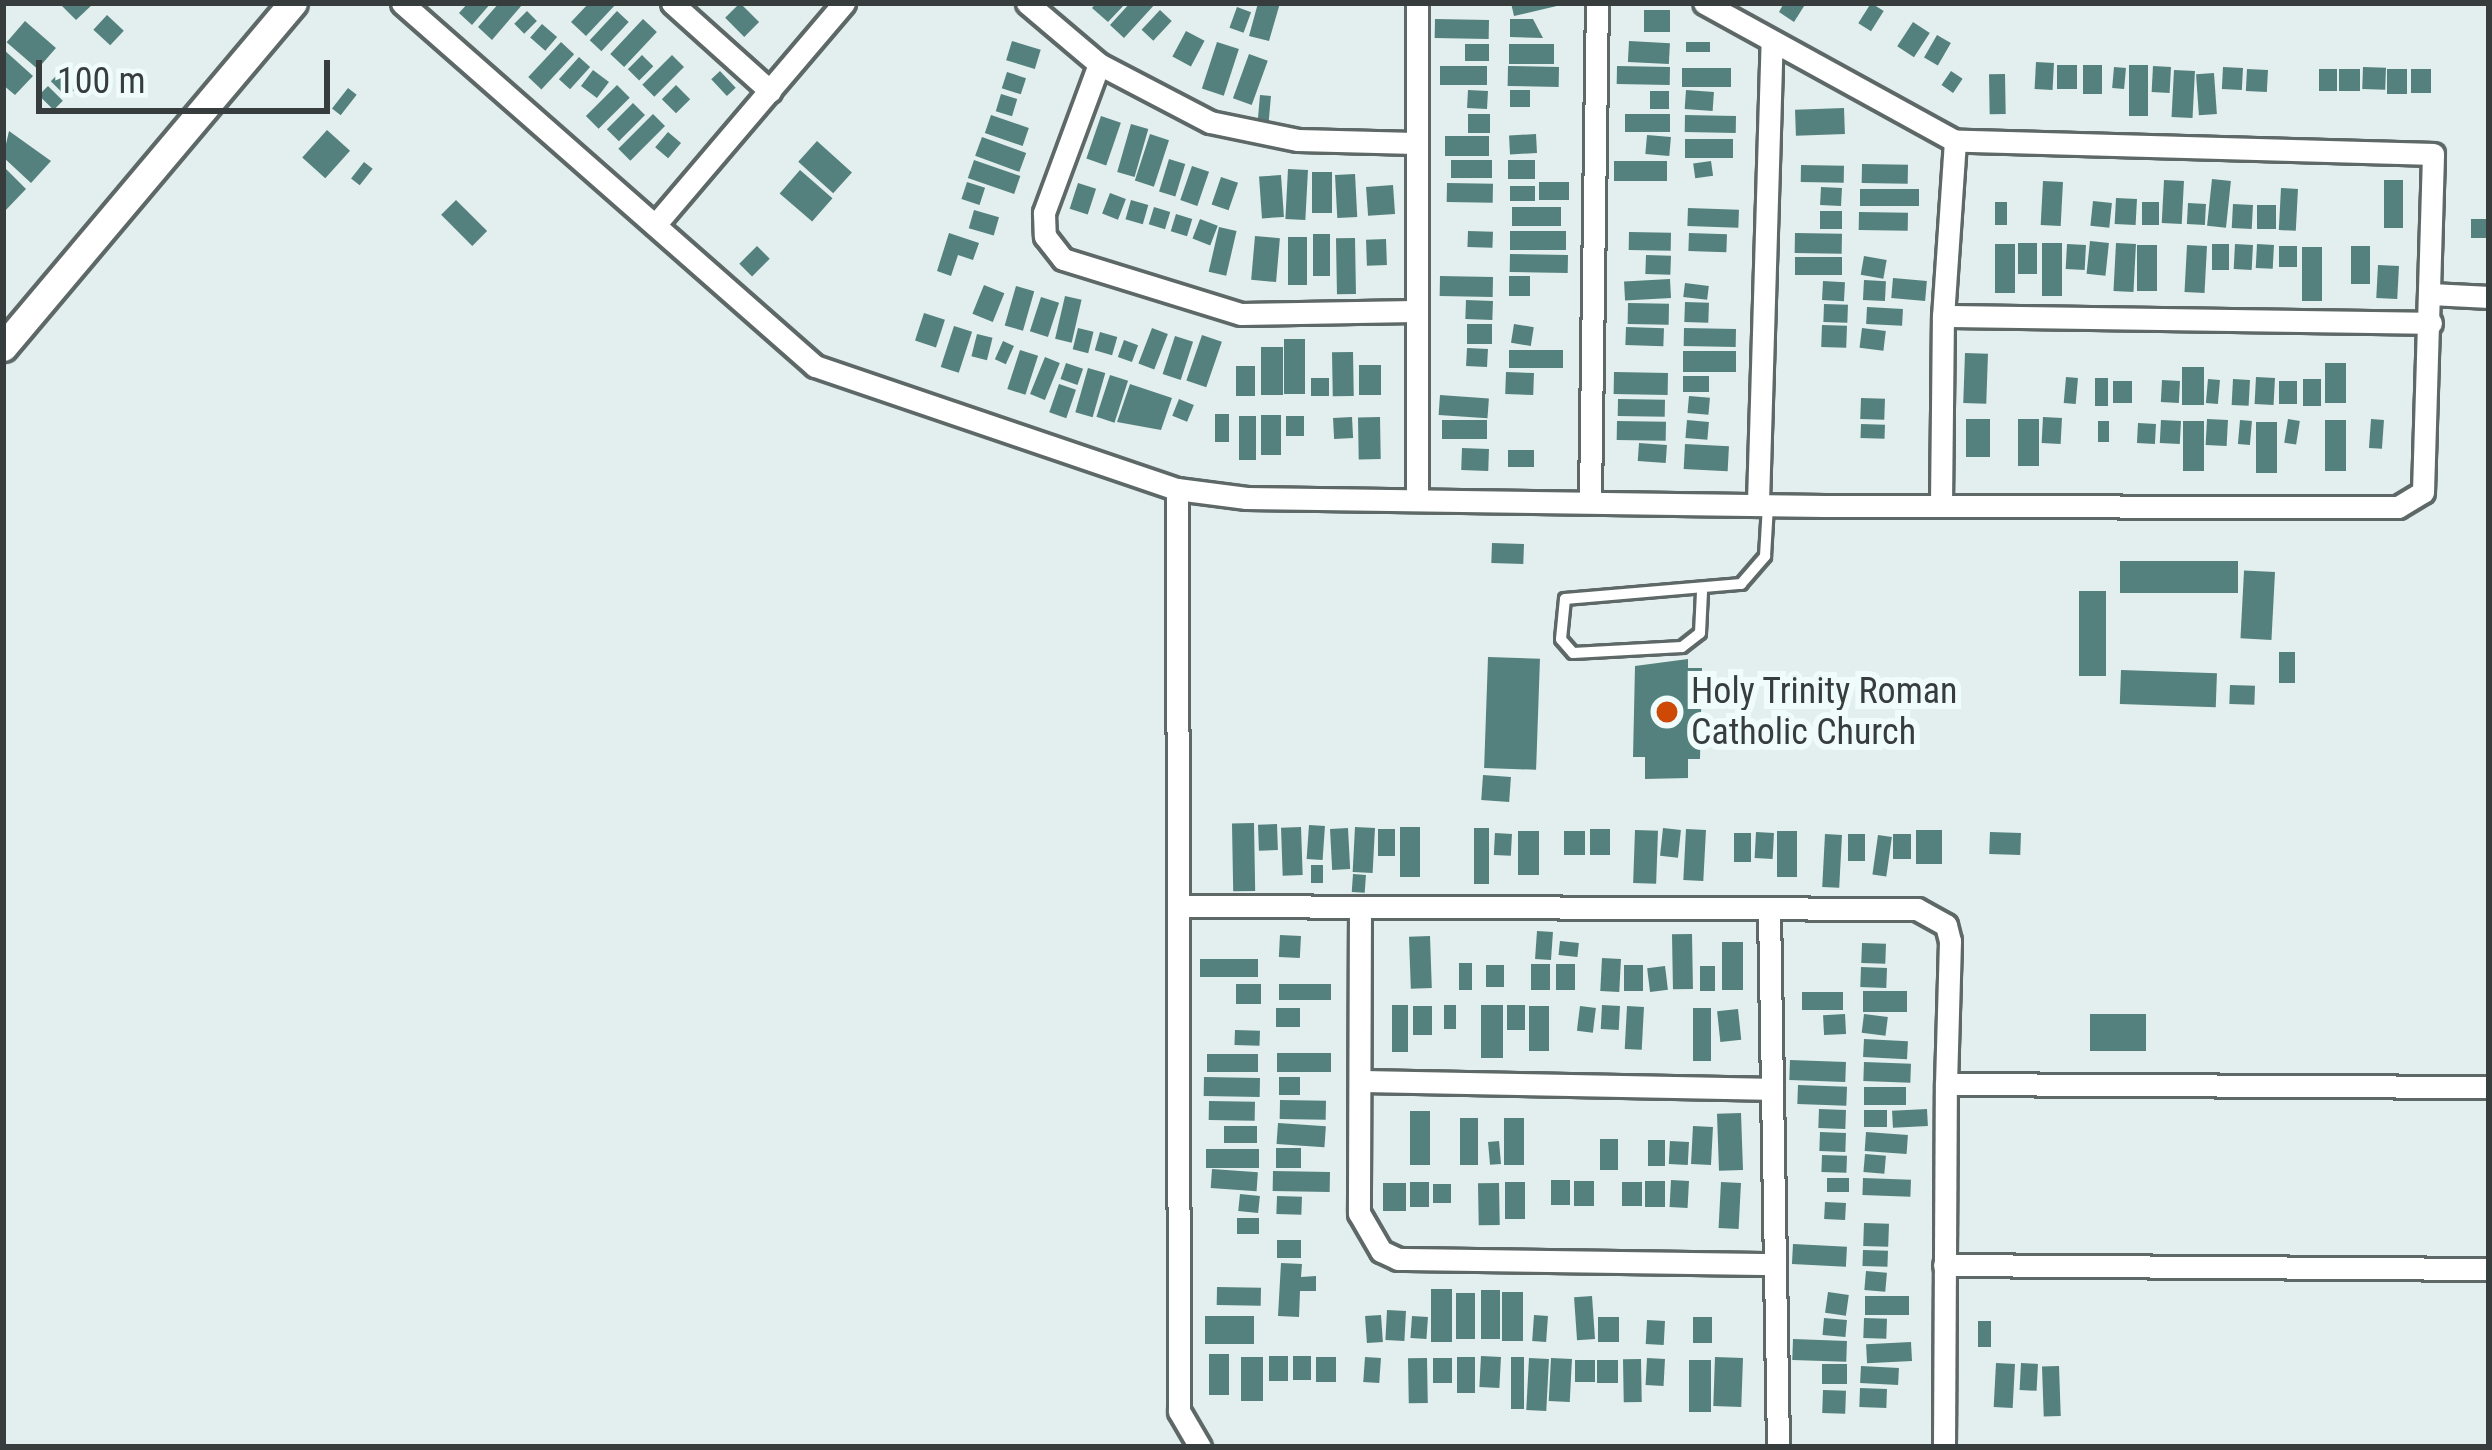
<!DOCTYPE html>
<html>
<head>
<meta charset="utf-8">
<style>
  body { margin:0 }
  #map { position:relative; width:2492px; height:1450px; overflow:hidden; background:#e2efee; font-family:"Roboto Condensed",sans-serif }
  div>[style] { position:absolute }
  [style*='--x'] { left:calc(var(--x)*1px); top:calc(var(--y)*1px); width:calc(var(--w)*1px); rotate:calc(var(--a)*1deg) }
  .building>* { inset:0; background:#54817d; transform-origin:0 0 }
  .roads { filter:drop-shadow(3px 0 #5d6867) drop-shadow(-3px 0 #5d6867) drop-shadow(0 3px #5d6867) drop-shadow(0 -3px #5d6867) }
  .lane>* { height:10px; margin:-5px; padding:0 5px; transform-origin:5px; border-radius:5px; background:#fff }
  .street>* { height:21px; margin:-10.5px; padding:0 10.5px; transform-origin:10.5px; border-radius:10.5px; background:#fff }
  .secondary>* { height:27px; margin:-13.5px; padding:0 13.5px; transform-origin:13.5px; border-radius:13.5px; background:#fff }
  .dots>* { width:33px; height:33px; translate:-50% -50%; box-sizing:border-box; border:6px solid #effcfb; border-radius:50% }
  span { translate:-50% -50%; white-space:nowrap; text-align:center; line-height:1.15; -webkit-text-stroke:12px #effcfb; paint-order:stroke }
  .poi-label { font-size:36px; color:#373c3c }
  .left { translate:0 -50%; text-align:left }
  .frame { position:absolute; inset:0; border:6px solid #373c3c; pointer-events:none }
  .scale { position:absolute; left:36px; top:60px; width:294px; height:54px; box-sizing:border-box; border:6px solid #373c3c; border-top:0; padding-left:15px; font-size:36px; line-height:42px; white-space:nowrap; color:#373c3c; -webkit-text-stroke:9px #effcfb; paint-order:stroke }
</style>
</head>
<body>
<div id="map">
  <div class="building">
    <i style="clip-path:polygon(59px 3px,94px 3px,76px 20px)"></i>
    <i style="clip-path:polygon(468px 3px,491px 3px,472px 25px,459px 13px)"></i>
    <i style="clip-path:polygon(499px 3px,522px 5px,492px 40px,478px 27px)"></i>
    <i style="clip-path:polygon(589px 3px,617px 3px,586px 36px,571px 22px)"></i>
    <i style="left:740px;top:3px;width:27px;height:21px;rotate:45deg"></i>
    <i style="clip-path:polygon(1096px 3px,1126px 3px,1108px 22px,1092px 8px)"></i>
    <i style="clip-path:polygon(1130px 3px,1156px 3px,1124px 38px,1110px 25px)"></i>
    <i style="clip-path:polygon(1258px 3px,1280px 3px,1269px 41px,1249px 36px)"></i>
    <i style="clip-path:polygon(1511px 3px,1561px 3px,1561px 5px,1514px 16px)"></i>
    <i style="clip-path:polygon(1784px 3px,1806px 3px,1794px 22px,1779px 12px)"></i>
    <i style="left:1871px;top:3px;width:15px;height:24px;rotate:32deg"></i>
    <i style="left:1237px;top:7px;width:15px;height:22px;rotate:20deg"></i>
    <i style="left:1160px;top:10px;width:16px;height:27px;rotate:43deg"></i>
    <i style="left:1670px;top:10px;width:22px;height:26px;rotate:90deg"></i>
    <i style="left:527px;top:11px;width:14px;height:18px;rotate:45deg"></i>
    <i style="left:617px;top:11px;width:16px;height:40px;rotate:43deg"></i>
    <i style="left:107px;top:15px;width:23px;height:20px;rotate:43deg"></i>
    <i style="left:643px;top:19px;width:19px;height:48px;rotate:43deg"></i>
    <i style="left:1435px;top:19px;width:54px;height:19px;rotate:1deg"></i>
    <i style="clip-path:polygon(1510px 19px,1533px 19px,1543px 38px,1510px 37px)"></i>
    <i style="left:25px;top:21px;width:41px;height:28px;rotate:41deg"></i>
    <i style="left:1913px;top:22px;width:20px;height:29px;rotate:33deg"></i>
    <i style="left:542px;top:24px;width:20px;height:18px;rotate:41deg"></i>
    <i style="left:1186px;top:31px;width:21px;height:29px;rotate:28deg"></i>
    <i style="left:1937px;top:35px;width:16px;height:26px;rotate:30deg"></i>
    <i style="left:1012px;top:41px;width:30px;height:20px;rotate:17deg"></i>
    <i style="left:1629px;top:41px;width:41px;height:21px;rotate:3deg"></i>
    <i style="left:561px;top:42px;width:18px;height:48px;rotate:43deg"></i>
    <i style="left:1217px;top:42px;width:23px;height:49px;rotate:18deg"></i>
    <i style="left:1686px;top:42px;width:24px;height:10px"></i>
    <i style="left:1465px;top:44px;width:24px;height:17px"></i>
    <i style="left:1509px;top:44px;width:45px;height:20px"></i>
    <i style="clip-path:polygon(3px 49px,33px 76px,15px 95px,3px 85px)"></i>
    <i style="left:1249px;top:54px;width:20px;height:47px;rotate:20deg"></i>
    <i style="left:642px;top:55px;width:16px;height:20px;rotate:45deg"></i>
    <i style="left:672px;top:55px;width:17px;height:42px;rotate:45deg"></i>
    <i style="left:579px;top:57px;width:15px;height:30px;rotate:42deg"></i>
    <i style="left:2036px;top:62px;width:18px;height:27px;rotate:3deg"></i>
    <i style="left:2057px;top:65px;width:20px;height:24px"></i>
    <i style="left:2083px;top:65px;width:19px;height:29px"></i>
    <i style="left:2129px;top:65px;width:19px;height:51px"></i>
    <i style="left:1487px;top:66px;width:19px;height:47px;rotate:90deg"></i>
    <i style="left:1508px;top:66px;width:51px;height:20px;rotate:1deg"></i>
    <i style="left:1617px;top:66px;width:53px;height:18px;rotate:1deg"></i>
    <i style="left:2153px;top:66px;width:18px;height:26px;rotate:3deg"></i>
    <i style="left:2114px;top:67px;width:12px;height:21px;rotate:5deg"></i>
    <i style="left:2223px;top:67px;width:20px;height:22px;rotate:3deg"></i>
    <i style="left:2363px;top:67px;width:23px;height:22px;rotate:2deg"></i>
    <i style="left:1682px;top:68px;width:49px;height:19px"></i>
    <i style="left:2247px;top:69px;width:21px;height:22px;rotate:3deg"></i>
    <i style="left:2319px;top:69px;width:18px;height:22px"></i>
    <i style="left:2360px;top:69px;width:22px;height:21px;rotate:90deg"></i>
    <i style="left:2387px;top:69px;width:20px;height:25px"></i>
    <i style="left:2411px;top:69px;width:20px;height:24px"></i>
    <i style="left:593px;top:70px;width:20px;height:20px;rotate:37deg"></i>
    <i style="left:2174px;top:70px;width:21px;height:47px;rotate:3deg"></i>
    <i style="left:720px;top:71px;width:23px;height:12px;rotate:47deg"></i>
    <i style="left:1951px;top:71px;width:14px;height:17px;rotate:34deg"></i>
    <i style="left:60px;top:72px;width:23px;height:13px;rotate:45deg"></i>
    <i style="left:1007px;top:72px;width:20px;height:17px;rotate:18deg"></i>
    <i style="left:2214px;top:73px;width:41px;height:18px;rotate:86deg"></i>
    <i style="left:2005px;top:74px;width:40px;height:16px;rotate:89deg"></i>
    <i style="left:617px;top:85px;width:18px;height:44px;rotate:45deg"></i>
    <i style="left:676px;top:85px;width:20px;height:20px;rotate:45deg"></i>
    <i style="left:48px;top:86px;width:21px;height:13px;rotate:45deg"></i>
    <i style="left:348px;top:88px;width:11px;height:26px;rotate:38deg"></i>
    <i style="left:1468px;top:90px;width:20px;height:18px;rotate:3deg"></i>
    <i style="left:1510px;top:90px;width:20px;height:17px"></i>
    <i style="left:1686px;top:90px;width:28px;height:19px;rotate:4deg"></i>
    <i style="left:1650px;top:91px;width:19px;height:18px"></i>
    <i style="left:1001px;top:94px;width:17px;height:18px;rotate:17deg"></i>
    <i style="left:1260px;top:95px;width:11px;height:26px;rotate:5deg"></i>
    <i style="left:633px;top:103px;width:17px;height:37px;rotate:45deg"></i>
    <i style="left:1844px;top:108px;width:26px;height:49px;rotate:88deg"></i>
    <i style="left:653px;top:114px;width:17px;height:49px;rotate:45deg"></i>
    <i style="left:1468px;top:114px;width:22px;height:19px"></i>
    <i style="left:1625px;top:114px;width:45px;height:18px"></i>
    <i style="left:991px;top:115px;width:40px;height:19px;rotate:19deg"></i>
    <i style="left:1685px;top:115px;width:51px;height:17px;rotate:1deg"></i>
    <i style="left:1101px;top:116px;width:21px;height:45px;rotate:19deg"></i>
    <i style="left:1131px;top:124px;width:18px;height:50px;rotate:16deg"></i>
    <i style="left:327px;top:130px;width:31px;height:37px;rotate:42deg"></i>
    <i style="clip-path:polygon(9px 131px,51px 161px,31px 183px,3px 157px)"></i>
    <i style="left:668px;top:132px;width:17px;height:20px;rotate:40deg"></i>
    <i style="left:1150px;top:134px;width:20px;height:49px;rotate:18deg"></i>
    <i style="left:1536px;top:134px;width:19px;height:27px;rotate:87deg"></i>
    <i style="left:1647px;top:135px;width:24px;height:19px;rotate:5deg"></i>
    <i style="left:1445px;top:136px;width:44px;height:20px"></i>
    <i style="left:982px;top:137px;width:47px;height:20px;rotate:20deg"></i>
    <i style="left:1685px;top:139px;width:48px;height:19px"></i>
    <i style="left:817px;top:141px;width:47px;height:28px;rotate:42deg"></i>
    <i style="left:1169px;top:159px;width:17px;height:34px;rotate:17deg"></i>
    <i style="left:974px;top:160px;width:49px;height:19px;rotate:19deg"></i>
    <i style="left:1451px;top:160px;width:41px;height:18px"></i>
    <i style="left:1508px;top:160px;width:27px;height:19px"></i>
    <i style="left:1614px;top:161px;width:53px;height:20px"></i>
    <i style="left:1711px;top:161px;width:15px;height:18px;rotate:82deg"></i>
    <i style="left:364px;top:162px;width:11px;height:21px;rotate:38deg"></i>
    <i style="left:1862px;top:164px;width:46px;height:19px;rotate:1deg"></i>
    <i style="left:1801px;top:165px;width:43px;height:17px;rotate:1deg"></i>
    <i style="clip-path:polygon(3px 166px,26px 189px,3px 213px)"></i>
    <i style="left:1192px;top:166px;width:18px;height:36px;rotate:19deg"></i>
    <i style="left:1288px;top:169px;width:20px;height:50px;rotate:3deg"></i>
    <i style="left:800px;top:170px;width:43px;height:31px;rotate:41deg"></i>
    <i style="left:1312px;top:172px;width:20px;height:41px"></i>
    <i style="left:1355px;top:174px;width:43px;height:20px;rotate:87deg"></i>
    <i style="left:1281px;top:175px;width:42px;height:22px;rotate:86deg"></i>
    <i style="left:1221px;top:177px;width:18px;height:29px;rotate:19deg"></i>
    <i style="left:2212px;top:179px;width:19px;height:47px;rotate:6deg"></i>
    <i style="left:2164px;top:180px;width:20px;height:43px;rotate:3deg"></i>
    <i style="left:2384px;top:180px;width:19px;height:48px"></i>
    <i style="left:2043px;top:181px;width:20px;height:44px;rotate:3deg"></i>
    <i style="left:967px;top:182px;width:19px;height:18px;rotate:18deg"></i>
    <i style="left:1539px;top:182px;width:30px;height:18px"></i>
    <i style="left:1078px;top:183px;width:19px;height:27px;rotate:18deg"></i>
    <i style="left:1447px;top:183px;width:46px;height:19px;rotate:1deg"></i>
    <i style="left:1393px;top:185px;width:29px;height:27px;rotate:86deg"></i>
    <i style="left:1510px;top:186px;width:25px;height:15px"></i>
    <i style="left:1821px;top:187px;width:21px;height:18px;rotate:3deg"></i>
    <i style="left:2281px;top:188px;width:17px;height:42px;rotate:3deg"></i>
    <i style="left:1860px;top:189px;width:59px;height:17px"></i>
    <i style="left:1110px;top:193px;width:17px;height:22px;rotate:21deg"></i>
    <i style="left:2116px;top:198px;width:21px;height:26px;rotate:3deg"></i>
    <i style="left:456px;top:200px;width:44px;height:21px;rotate:45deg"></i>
    <i style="left:1131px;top:200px;width:18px;height:20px;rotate:16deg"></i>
    <i style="left:2093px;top:201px;width:19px;height:25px;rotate:6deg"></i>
    <i style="left:1995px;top:202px;width:12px;height:23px"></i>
    <i style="left:2142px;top:202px;width:17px;height:23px"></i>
    <i style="left:2188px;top:203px;width:18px;height:21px;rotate:3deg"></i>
    <i style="left:2233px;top:204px;width:20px;height:24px;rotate:3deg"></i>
    <i style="left:2257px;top:205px;width:19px;height:24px"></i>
    <i style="left:1154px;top:207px;width:17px;height:18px;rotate:17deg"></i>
    <i style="left:1561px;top:207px;width:19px;height:49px;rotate:90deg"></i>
    <i style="left:1688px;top:208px;width:51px;height:18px;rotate:2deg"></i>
    <i style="left:974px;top:210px;width:26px;height:19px;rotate:16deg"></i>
    <i style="left:1820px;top:211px;width:22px;height:18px"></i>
    <i style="left:1859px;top:212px;width:49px;height:18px;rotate:1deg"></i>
    <i style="left:1176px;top:214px;width:17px;height:18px;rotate:17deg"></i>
    <i style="left:1200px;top:219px;width:19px;height:21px;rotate:21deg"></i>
    <i style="left:2471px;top:219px;width:18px;height:19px"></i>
    <i style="left:1219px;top:227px;width:18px;height:46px;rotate:13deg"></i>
    <i style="left:1468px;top:231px;width:25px;height:16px;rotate:2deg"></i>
    <i style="left:1510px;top:231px;width:56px;height:19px"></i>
    <i style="left:1629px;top:232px;width:42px;height:18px;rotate:1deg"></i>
    <i style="clip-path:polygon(949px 233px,979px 243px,973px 260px,958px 255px,951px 276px,937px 271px)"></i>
    <i style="left:1689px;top:233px;width:38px;height:18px;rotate:2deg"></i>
    <i style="left:1795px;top:233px;width:47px;height:20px;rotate:1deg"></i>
    <i style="left:1313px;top:234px;width:17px;height:42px"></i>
    <i style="left:1255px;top:236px;width:25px;height:44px;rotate:5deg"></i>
    <i style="left:1288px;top:237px;width:19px;height:48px"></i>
    <i style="left:1355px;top:238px;width:56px;height:19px;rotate:89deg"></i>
    <i style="left:1386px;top:239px;width:26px;height:20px;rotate:88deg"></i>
    <i style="left:2090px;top:241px;width:19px;height:33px;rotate:6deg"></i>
    <i style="left:2018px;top:243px;width:19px;height:31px"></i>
    <i style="left:2042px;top:243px;width:20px;height:53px"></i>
    <i style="left:2116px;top:243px;width:20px;height:48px;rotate:3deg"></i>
    <i style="left:1995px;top:244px;width:20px;height:49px"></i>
    <i style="left:2067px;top:244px;width:19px;height:25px;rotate:3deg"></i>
    <i style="left:2212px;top:244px;width:17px;height:26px"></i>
    <i style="left:2235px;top:244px;width:18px;height:25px;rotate:3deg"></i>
    <i style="left:2257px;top:244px;width:17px;height:24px;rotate:3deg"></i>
    <i style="left:2137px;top:245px;width:20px;height:46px"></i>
    <i style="left:2187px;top:245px;width:20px;height:47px;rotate:3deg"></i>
    <i style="left:757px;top:246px;width:18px;height:25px;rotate:45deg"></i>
    <i style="left:2279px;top:246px;width:18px;height:21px"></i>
    <i style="left:2351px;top:246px;width:19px;height:38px"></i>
    <i style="left:2322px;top:247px;width:54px;height:20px;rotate:90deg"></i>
    <i style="left:1510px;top:254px;width:58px;height:18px;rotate:1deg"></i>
    <i style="left:1646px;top:255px;width:25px;height:19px;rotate:2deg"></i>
    <i style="left:1864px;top:256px;width:23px;height:19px;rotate:10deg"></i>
    <i style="left:1842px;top:257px;width:18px;height:47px;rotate:90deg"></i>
    <i style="left:2378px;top:265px;width:21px;height:33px;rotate:3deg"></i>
    <i style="left:1440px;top:276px;width:53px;height:20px;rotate:1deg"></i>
    <i style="left:1509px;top:276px;width:21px;height:20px"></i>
    <i style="left:1893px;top:278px;width:34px;height:20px;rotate:5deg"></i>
    <i style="left:1670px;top:279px;width:19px;height:46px;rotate:87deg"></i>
    <i style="left:1864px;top:280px;width:22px;height:20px;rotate:3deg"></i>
    <i style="left:1823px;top:281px;width:22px;height:19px;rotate:3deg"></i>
    <i style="left:1685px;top:283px;width:24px;height:14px;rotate:7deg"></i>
    <i style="left:984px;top:285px;width:22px;height:31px;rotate:22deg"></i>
    <i style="left:1016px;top:286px;width:19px;height:41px;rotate:16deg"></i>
    <i style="left:1065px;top:296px;width:17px;height:44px;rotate:13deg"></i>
    <i style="left:1041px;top:297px;width:19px;height:36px;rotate:18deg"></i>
    <i style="left:1466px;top:300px;width:27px;height:19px;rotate:2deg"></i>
    <i style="left:1685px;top:302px;width:24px;height:20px;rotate:2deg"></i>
    <i style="left:1628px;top:303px;width:41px;height:21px;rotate:1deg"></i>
    <i style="left:1824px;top:304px;width:24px;height:18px;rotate:2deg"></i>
    <i style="left:1867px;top:307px;width:36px;height:17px;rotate:3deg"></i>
    <i style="left:924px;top:313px;width:22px;height:29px;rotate:18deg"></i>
    <i style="left:1467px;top:324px;width:25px;height:20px"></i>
    <i style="left:1514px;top:324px;width:20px;height:19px;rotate:9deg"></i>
    <i style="left:1822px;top:325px;width:25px;height:22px;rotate:2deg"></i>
    <i style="left:954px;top:326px;width:19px;height:43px;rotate:18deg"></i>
    <i style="left:1626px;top:327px;width:38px;height:18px;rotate:2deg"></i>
    <i style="left:1078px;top:328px;width:16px;height:22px;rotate:14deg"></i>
    <i style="left:1152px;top:328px;width:17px;height:38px;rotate:21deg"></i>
    <i style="left:1684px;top:328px;width:52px;height:18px;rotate:1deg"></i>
    <i style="left:1862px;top:328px;width:24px;height:20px;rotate:7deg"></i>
    <i style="left:1100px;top:332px;width:18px;height:19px;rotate:16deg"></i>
    <i style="left:977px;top:334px;width:16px;height:23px;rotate:14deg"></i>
    <i style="left:1202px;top:335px;width:21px;height:48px;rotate:19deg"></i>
    <i style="left:1175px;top:336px;width:19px;height:40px;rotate:18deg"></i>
    <i style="left:1305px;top:339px;width:55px;height:21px;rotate:90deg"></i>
    <i style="left:1124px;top:340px;width:15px;height:18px;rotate:20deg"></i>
    <i style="left:1003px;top:341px;width:12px;height:20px;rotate:24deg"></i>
    <i style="left:1261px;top:347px;width:22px;height:48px"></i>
    <i style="left:1467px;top:348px;width:21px;height:18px;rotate:3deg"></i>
    <i style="left:1020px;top:350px;width:19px;height:41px;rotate:18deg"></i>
    <i style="left:1509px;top:350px;width:54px;height:18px"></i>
    <i style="left:1683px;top:351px;width:53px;height:21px"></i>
    <i style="left:1353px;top:352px;width:44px;height:21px;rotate:89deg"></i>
    <i style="left:1965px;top:353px;width:23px;height:50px;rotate:2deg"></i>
    <i style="left:1045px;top:357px;width:16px;height:40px;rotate:22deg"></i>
    <i style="left:1066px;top:363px;width:18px;height:17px;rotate:19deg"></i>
    <i style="left:2325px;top:363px;width:21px;height:40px"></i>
    <i style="left:1359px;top:365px;width:22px;height:30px"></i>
    <i style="left:1236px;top:366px;width:19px;height:30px"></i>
    <i style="left:2182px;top:367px;width:22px;height:38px"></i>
    <i style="left:1088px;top:368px;width:18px;height:46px;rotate:16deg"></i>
    <i style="left:1506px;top:372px;width:28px;height:22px;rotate:2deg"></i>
    <i style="left:1614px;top:372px;width:54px;height:22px;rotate:1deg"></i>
    <i style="left:1110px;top:375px;width:19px;height:44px;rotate:18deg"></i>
    <i style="left:1683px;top:376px;width:26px;height:16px"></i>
    <i style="left:2066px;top:377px;width:12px;height:26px;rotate:5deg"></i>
    <i style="left:2256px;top:377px;width:19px;height:27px;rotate:3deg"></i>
    <i style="left:1311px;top:378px;width:18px;height:18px"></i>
    <i style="left:2095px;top:378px;width:13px;height:28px"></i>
    <i style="left:2208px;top:379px;width:12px;height:24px;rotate:5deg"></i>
    <i style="left:2233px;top:379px;width:17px;height:26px;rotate:3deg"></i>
    <i style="left:2303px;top:379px;width:18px;height:27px"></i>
    <i style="left:2162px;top:380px;width:18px;height:22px;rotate:3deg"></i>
    <i style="left:2113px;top:381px;width:19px;height:22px"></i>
    <i style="left:2279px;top:381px;width:18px;height:23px"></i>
    <i style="left:1059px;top:384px;width:18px;height:30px;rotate:19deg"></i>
    <i style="clip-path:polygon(1130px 384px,1172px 398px,1161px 430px,1117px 422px)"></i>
    <i style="left:1440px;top:395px;width:49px;height:20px;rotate:4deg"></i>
    <i style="left:1689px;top:396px;width:21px;height:17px;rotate:5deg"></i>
    <i style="left:1861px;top:398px;width:24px;height:21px;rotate:2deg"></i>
    <i style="left:1179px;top:399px;width:16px;height:18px;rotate:22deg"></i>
    <i style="left:1618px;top:399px;width:47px;height:17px;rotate:1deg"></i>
    <i style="left:1229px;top:414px;width:28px;height:14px;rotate:90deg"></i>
    <i style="left:1261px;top:415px;width:20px;height:40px"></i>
    <i style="left:1256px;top:416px;width:44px;height:17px;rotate:90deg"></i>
    <i style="left:1304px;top:416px;width:20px;height:18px;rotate:90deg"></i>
    <i style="left:1352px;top:417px;width:21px;height:19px;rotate:87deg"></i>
    <i style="left:1380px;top:417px;width:42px;height:22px;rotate:89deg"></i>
    <i style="left:2043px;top:417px;width:19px;height:26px;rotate:3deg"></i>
    <i style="left:1966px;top:419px;width:24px;height:38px"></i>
    <i style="left:2018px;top:419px;width:21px;height:47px"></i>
    <i style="left:2207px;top:419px;width:21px;height:26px;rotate:3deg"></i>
    <i style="left:2288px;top:419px;width:12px;height:24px;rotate:9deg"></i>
    <i style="left:2371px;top:419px;width:13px;height:29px;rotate:4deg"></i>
    <i style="left:1442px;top:420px;width:45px;height:19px"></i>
    <i style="left:1687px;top:420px;width:22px;height:18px;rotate:5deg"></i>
    <i style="left:2161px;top:420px;width:20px;height:23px;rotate:3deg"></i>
    <i style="left:2240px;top:420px;width:12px;height:24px;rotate:5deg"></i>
    <i style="left:2325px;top:420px;width:21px;height:51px"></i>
    <i style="left:1617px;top:421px;width:49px;height:19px;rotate:1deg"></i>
    <i style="left:2098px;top:421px;width:11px;height:21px"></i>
    <i style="left:2183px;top:421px;width:21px;height:50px"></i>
    <i style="left:2256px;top:422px;width:21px;height:51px"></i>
    <i style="left:2138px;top:423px;width:18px;height:20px;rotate:3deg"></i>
    <i style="left:1861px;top:424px;width:24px;height:14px;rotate:2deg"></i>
    <i style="left:1639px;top:443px;width:28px;height:18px;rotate:4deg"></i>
    <i style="left:1685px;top:444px;width:44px;height:25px;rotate:3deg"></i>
    <i style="left:1462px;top:448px;width:27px;height:22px;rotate:2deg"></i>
    <i style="left:1534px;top:450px;width:17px;height:26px;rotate:90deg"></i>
    <i style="left:1492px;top:543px;width:32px;height:20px;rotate:2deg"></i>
    <i style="left:2120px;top:561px;width:118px;height:32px"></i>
    <i style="left:2275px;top:572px;width:68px;height:31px;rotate:93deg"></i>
    <i style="left:2079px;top:591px;width:27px;height:85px"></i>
    <i style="left:2279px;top:652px;width:16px;height:31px"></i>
    <i style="left:1488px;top:657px;width:52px;height:111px;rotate:2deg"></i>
    <i style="clip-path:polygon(1688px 659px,1688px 668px,1702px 668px,1700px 759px,1688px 759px,1688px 778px,1645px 779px,1645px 757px,1633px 757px,1635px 666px)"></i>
    <i style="left:2121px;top:670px;width:96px;height:34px;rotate:2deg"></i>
    <i style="left:2230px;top:685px;width:25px;height:19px;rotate:2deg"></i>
    <i style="left:1483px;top:775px;width:28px;height:25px;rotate:4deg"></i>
    <i style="left:1254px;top:823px;width:68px;height:22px;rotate:89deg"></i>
    <i style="left:1277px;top:824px;width:26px;height:19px;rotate:88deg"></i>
    <i style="left:1309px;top:825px;width:16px;height:34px;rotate:4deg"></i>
    <i style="left:1301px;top:827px;width:48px;height:20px;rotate:88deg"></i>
    <i style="left:1355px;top:827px;width:20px;height:45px;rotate:3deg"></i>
    <i style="left:1400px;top:827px;width:20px;height:50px"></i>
    <i style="left:1348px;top:828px;width:41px;height:18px;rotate:87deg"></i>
    <i style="left:1474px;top:828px;width:15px;height:56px"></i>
    <i style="left:1663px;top:828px;width:18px;height:28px;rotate:6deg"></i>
    <i style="left:1378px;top:829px;width:17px;height:27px"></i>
    <i style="left:1590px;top:829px;width:20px;height:26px"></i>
    <i style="left:1686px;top:829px;width:20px;height:51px;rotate:3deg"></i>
    <i style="left:1635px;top:830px;width:23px;height:53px;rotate:2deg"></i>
    <i style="left:1916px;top:830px;width:26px;height:34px"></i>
    <i style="left:1518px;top:831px;width:21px;height:44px"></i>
    <i style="left:1564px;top:831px;width:21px;height:24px"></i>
    <i style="left:1777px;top:831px;width:20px;height:46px"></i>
    <i style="left:1756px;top:832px;width:18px;height:26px;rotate:3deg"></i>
    <i style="left:1990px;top:832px;width:31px;height:22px;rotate:2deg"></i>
    <i style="left:1495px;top:833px;width:17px;height:22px;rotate:3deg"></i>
    <i style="left:1734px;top:833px;width:17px;height:29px"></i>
    <i style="left:1825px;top:834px;width:17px;height:53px;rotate:3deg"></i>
    <i style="left:1848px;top:834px;width:17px;height:27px"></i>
    <i style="left:1893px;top:834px;width:18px;height:25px"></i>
    <i style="left:1878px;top:835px;width:14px;height:40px;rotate:8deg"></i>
    <i style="left:1311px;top:865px;width:12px;height:18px"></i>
    <i style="left:1353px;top:874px;width:13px;height:18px;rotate:4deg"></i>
    <i style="left:1537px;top:931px;width:16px;height:28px;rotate:4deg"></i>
    <i style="left:1692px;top:934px;width:55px;height:20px;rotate:89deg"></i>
    <i style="left:1280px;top:935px;width:21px;height:22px;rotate:3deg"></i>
    <i style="left:1430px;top:936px;width:52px;height:21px;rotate:88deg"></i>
    <i style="left:1560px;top:941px;width:19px;height:14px;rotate:6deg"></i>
    <i style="left:1722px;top:942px;width:21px;height:48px"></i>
    <i style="left:1862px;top:943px;width:24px;height:20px;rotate:2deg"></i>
    <i style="left:1602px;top:958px;width:19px;height:33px;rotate:3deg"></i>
    <i style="left:1200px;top:959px;width:58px;height:18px"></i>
    <i style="left:1459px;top:963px;width:13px;height:27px"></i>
    <i style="left:1531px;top:964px;width:19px;height:26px"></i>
    <i style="left:1556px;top:964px;width:19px;height:26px"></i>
    <i style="left:1486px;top:965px;width:18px;height:22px"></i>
    <i style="left:1624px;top:965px;width:19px;height:26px"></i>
    <i style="left:1665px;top:966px;width:24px;height:18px;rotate:83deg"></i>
    <i style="left:1700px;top:966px;width:15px;height:25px"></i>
    <i style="left:1861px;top:967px;width:26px;height:20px;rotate:2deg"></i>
    <i style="left:1236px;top:984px;width:25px;height:20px"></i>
    <i style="left:1279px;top:984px;width:52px;height:16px"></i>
    <i style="left:1863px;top:991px;width:44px;height:21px"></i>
    <i style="left:1802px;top:992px;width:41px;height:18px"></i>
    <i style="left:1392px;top:1005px;width:16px;height:47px"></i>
    <i style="left:1456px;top:1005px;width:24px;height:12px;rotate:90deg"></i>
    <i style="left:1481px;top:1005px;width:22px;height:53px"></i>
    <i style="left:1507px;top:1005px;width:18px;height:25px"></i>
    <i style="left:1602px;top:1005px;width:18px;height:24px;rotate:3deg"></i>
    <i style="left:1413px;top:1006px;width:19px;height:29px"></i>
    <i style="left:1529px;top:1006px;width:20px;height:45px"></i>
    <i style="left:1580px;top:1006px;width:16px;height:25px;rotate:7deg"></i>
    <i style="left:1627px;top:1006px;width:17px;height:43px;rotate:3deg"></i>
    <i style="left:1276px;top:1008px;width:24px;height:19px"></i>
    <i style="left:1693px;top:1008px;width:18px;height:53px"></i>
    <i style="left:1738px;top:1009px;width:31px;height:21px;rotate:84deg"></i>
    <i style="left:1845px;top:1014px;width:20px;height:22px;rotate:87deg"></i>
    <i style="left:1864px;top:1014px;width:24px;height:19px;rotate:7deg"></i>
    <i style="left:2090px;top:1014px;width:56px;height:37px"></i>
    <i style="left:1235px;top:1030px;width:25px;height:15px;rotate:2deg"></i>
    <i style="left:1864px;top:1039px;width:44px;height:18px;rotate:3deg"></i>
    <i style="left:1277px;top:1053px;width:54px;height:19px"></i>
    <i style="left:1207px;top:1054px;width:51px;height:18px"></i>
    <i style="left:1790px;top:1060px;width:56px;height:20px;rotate:2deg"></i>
    <i style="left:1864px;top:1062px;width:47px;height:19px;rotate:2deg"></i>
    <i style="left:1204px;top:1077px;width:56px;height:19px;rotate:1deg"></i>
    <i style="left:1279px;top:1077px;width:21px;height:18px"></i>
    <i style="left:1798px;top:1085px;width:49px;height:19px;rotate:2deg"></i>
    <i style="left:1864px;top:1087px;width:42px;height:18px"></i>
    <i style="left:1280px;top:1100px;width:46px;height:19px;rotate:1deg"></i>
    <i style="left:1209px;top:1101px;width:46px;height:19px;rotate:1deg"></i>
    <i style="left:1819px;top:1109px;width:27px;height:19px;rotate:2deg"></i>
    <i style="left:1927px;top:1109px;width:17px;height:35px;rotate:87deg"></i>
    <i style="left:1864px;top:1110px;width:23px;height:17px"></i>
    <i style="left:1410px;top:1111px;width:20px;height:54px"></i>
    <i style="left:1741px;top:1113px;width:57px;height:24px;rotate:88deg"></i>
    <i style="left:1460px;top:1118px;width:18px;height:47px"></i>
    <i style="left:1504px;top:1118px;width:20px;height:47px"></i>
    <i style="left:1278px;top:1123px;width:48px;height:21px;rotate:4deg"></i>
    <i style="left:1224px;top:1126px;width:33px;height:17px"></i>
    <i style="left:1693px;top:1126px;width:20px;height:38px;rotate:3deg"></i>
    <i style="left:1820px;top:1132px;width:26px;height:19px;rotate:2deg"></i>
    <i style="left:1866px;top:1132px;width:42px;height:19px;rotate:4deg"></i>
    <i style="left:1600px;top:1139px;width:18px;height:31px"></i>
    <i style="left:1648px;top:1140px;width:17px;height:26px"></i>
    <i style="left:1499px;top:1141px;width:23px;height:11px;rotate:85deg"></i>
    <i style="left:1670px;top:1141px;width:19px;height:23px;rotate:3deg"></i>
    <i style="left:1276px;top:1148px;width:25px;height:20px"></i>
    <i style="left:1206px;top:1149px;width:53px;height:19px"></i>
    <i style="left:1865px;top:1154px;width:21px;height:18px;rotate:5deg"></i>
    <i style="left:1822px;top:1155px;width:25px;height:17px;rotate:2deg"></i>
    <i style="left:1212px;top:1169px;width:46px;height:19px;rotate:4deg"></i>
    <i style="left:1273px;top:1171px;width:57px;height:20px;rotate:1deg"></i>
    <i style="left:1827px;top:1178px;width:22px;height:14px"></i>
    <i style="left:1863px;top:1178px;width:48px;height:17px;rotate:2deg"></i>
    <i style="left:1551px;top:1180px;width:19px;height:25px"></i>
    <i style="left:1671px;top:1180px;width:18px;height:27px;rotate:3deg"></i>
    <i style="left:1574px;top:1181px;width:20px;height:25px"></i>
    <i style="left:1665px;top:1181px;width:26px;height:20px;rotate:90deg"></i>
    <i style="left:1410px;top:1182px;width:19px;height:25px"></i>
    <i style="left:1505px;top:1182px;width:20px;height:37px"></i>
    <i style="left:1622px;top:1182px;width:20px;height:24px"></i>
    <i style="left:1721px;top:1182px;width:20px;height:46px;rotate:3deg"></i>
    <i style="left:1383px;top:1183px;width:23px;height:28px"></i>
    <i style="left:1499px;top:1183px;width:42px;height:21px;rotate:89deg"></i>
    <i style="left:1433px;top:1184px;width:18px;height:19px"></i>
    <i style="left:1240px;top:1194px;width:20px;height:17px;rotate:6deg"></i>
    <i style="left:1277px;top:1196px;width:25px;height:18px;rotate:2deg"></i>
    <i style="left:1825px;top:1202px;width:21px;height:17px;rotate:3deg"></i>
    <i style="left:1237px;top:1218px;width:22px;height:16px"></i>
    <i style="left:1864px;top:1223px;width:25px;height:23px;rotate:2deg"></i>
    <i style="left:1277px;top:1240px;width:24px;height:18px"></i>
    <i style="left:1793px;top:1244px;width:54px;height:20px;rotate:3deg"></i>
    <i style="left:1863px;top:1250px;width:25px;height:16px;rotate:2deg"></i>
    <i style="clip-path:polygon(1281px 1263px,1302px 1264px,1301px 1277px,1316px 1276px,1316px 1291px,1300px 1291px,1299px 1317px,1278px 1316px)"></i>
    <i style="left:1866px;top:1271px;width:21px;height:19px;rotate:5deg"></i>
    <i style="left:1217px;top:1287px;width:44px;height:18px;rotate:1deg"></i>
    <i style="left:1431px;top:1289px;width:21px;height:53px"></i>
    <i style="left:1481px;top:1290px;width:19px;height:49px"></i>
    <i style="left:1502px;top:1292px;width:21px;height:49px"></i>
    <i style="left:1828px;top:1292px;width:21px;height:21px;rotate:8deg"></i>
    <i style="left:1456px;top:1293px;width:19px;height:46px"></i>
    <i style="left:1592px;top:1296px;width:43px;height:18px;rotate:86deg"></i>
    <i style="left:1865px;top:1296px;width:44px;height:19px"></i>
    <i style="left:1387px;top:1310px;width:19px;height:30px;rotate:3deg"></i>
    <i style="left:1381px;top:1315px;width:27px;height:16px;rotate:86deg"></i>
    <i style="left:1534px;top:1315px;width:14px;height:26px;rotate:4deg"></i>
    <i style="left:1205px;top:1316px;width:49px;height:28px"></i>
    <i style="left:1412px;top:1316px;width:16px;height:22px;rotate:4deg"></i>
    <i style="left:1598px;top:1317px;width:21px;height:25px"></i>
    <i style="left:1693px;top:1317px;width:19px;height:26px"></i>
    <i style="left:1824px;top:1318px;width:23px;height:17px;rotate:5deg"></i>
    <i style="left:1864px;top:1318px;width:23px;height:20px;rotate:2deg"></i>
    <i style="left:1647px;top:1320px;width:18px;height:24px;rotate:3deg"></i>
    <i style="left:1978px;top:1321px;width:13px;height:26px"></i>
    <i style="left:1793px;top:1339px;width:54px;height:21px;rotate:2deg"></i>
    <i style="left:1911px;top:1342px;width:19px;height:45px;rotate:87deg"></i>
    <i style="left:1209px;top:1354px;width:20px;height:41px"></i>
    <i style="left:1288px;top:1356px;width:25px;height:19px;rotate:90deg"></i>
    <i style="left:1293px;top:1356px;width:18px;height:24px"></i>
    <i style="left:1481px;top:1356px;width:20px;height:31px;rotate:3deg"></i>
    <i style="left:1241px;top:1357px;width:22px;height:44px"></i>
    <i style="left:1316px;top:1357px;width:20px;height:25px"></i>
    <i style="left:1365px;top:1357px;width:16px;height:25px;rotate:4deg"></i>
    <i style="left:1457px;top:1357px;width:18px;height:36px"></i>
    <i style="left:1511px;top:1357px;width:13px;height:52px"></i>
    <i style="left:1715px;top:1357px;width:28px;height:49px;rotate:2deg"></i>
    <i style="left:1427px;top:1358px;width:45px;height:19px;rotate:89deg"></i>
    <i style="left:1433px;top:1358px;width:19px;height:25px"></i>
    <i style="left:1529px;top:1358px;width:20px;height:52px;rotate:3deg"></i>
    <i style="left:1551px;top:1358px;width:21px;height:43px;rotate:3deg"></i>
    <i style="left:1647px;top:1358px;width:18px;height:27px;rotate:3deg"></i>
    <i style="left:1641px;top:1359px;width:43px;height:18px;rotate:89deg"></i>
    <i style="left:1575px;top:1360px;width:20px;height:22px"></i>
    <i style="left:1597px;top:1360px;width:21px;height:23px"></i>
    <i style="left:1689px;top:1360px;width:22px;height:52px"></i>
    <i style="left:1996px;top:1363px;width:19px;height:44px;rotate:3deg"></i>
    <i style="left:2021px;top:1363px;width:17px;height:27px;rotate:3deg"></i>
    <i style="left:1822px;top:1364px;width:25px;height:20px"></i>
    <i style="left:1861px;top:1366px;width:38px;height:17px;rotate:3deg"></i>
    <i style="left:2059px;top:1366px;width:50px;height:17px;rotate:88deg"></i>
    <i style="left:1860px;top:1388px;width:27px;height:19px;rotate:2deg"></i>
    <i style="left:1823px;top:1390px;width:23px;height:23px;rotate:2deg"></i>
  </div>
  <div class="roads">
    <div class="lane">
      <i style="--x:1702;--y:592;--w:41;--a:92.8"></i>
      <i style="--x:1700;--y:633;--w:23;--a:142"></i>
      <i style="--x:1682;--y:647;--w:109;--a:176.8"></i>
      <i style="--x:1573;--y:653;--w:18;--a:-131"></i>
      <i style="--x:1561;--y:639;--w:40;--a:-84.3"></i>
      <i style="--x:1565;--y:599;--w:177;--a:-4.9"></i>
      <i style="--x:1741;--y:584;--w:37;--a:-49"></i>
      <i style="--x:1765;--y:556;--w:50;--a:-86.6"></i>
    </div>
    <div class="street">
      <i style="--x:402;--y:3;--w:550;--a:41.31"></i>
      <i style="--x:815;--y:366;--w:382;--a:18.8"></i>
      <i style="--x:1177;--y:489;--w:70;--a:7.4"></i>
      <i style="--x:1246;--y:498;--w:579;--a:0.79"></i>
      <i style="--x:1825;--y:506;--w:573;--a:0.1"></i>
      <i style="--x:2398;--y:507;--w:29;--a:-31"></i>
      <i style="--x:2423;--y:492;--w:338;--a:-88.3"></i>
      <i style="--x:2433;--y:154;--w:478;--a:-178.4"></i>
      <i style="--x:1955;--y:141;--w:286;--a:-151.2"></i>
      <i style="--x:672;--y:3;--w:132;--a:41.9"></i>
      <i style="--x:1027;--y:3;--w:94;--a:40.3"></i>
      <i style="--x:1099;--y:64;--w:125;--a:27.6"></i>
      <i style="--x:1210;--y:122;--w:90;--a:11.6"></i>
      <i style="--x:1298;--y:140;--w:117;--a:1.5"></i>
      <i style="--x:1099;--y:64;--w:159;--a:110.3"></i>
      <i style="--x:1044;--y:213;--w:23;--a:88"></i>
      <i style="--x:1045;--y:236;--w:29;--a:52"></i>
      <i style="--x:1063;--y:259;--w:186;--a:17.2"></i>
      <i style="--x:1241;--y:314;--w:174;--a:-1"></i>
      <i style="--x:1955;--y:141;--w:175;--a:93.9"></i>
      <i style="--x:1943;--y:316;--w:488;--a:0.8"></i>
      <i style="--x:655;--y:225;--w:292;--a:-49.6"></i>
      <i style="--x:2431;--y:294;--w:58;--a:3"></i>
      <i style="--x:1177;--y:489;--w:922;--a:89.88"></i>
      <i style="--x:1179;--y:1411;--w:42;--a:59.7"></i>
      <i style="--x:1417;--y:496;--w:493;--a:-90"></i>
      <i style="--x:1590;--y:499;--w:496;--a:-89.2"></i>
      <i style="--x:1758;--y:502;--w:459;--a:-88.3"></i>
      <i style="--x:1941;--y:504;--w:188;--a:-89.4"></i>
      <i style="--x:1184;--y:906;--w:733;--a:0.23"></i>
      <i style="--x:1917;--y:909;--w:33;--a:29"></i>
      <i style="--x:1946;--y:925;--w:16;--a:76"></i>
      <i style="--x:1950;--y:941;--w:143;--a:91.6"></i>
      <i style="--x:1360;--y:907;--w:306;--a:90.2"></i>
      <i style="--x:1359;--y:1213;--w:44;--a:59.9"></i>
      <i style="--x:1381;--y:1251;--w:19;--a:25"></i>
      <i style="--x:1398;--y:1259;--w:372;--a:0.8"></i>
      <i style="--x:1769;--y:909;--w:538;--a:89.04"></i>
      <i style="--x:1360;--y:1081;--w:407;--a:1.1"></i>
      <i style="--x:1944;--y:1265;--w:545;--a:0.42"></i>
      <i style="--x:1944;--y:1447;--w:363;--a:-89.7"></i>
      <i style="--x:1946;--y:1084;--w:543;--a:0.32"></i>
    </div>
    <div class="secondary">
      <i style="--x:3;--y:347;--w:450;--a:-49.9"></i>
    </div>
  </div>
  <div class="dots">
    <i style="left:1667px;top:712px;background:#ce4806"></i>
  </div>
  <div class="poi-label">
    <span class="left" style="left:1691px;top:712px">Holy Trinity Roman<br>Catholic Church</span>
  </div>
  <div class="frame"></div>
  <div class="scale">100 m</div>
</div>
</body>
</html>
